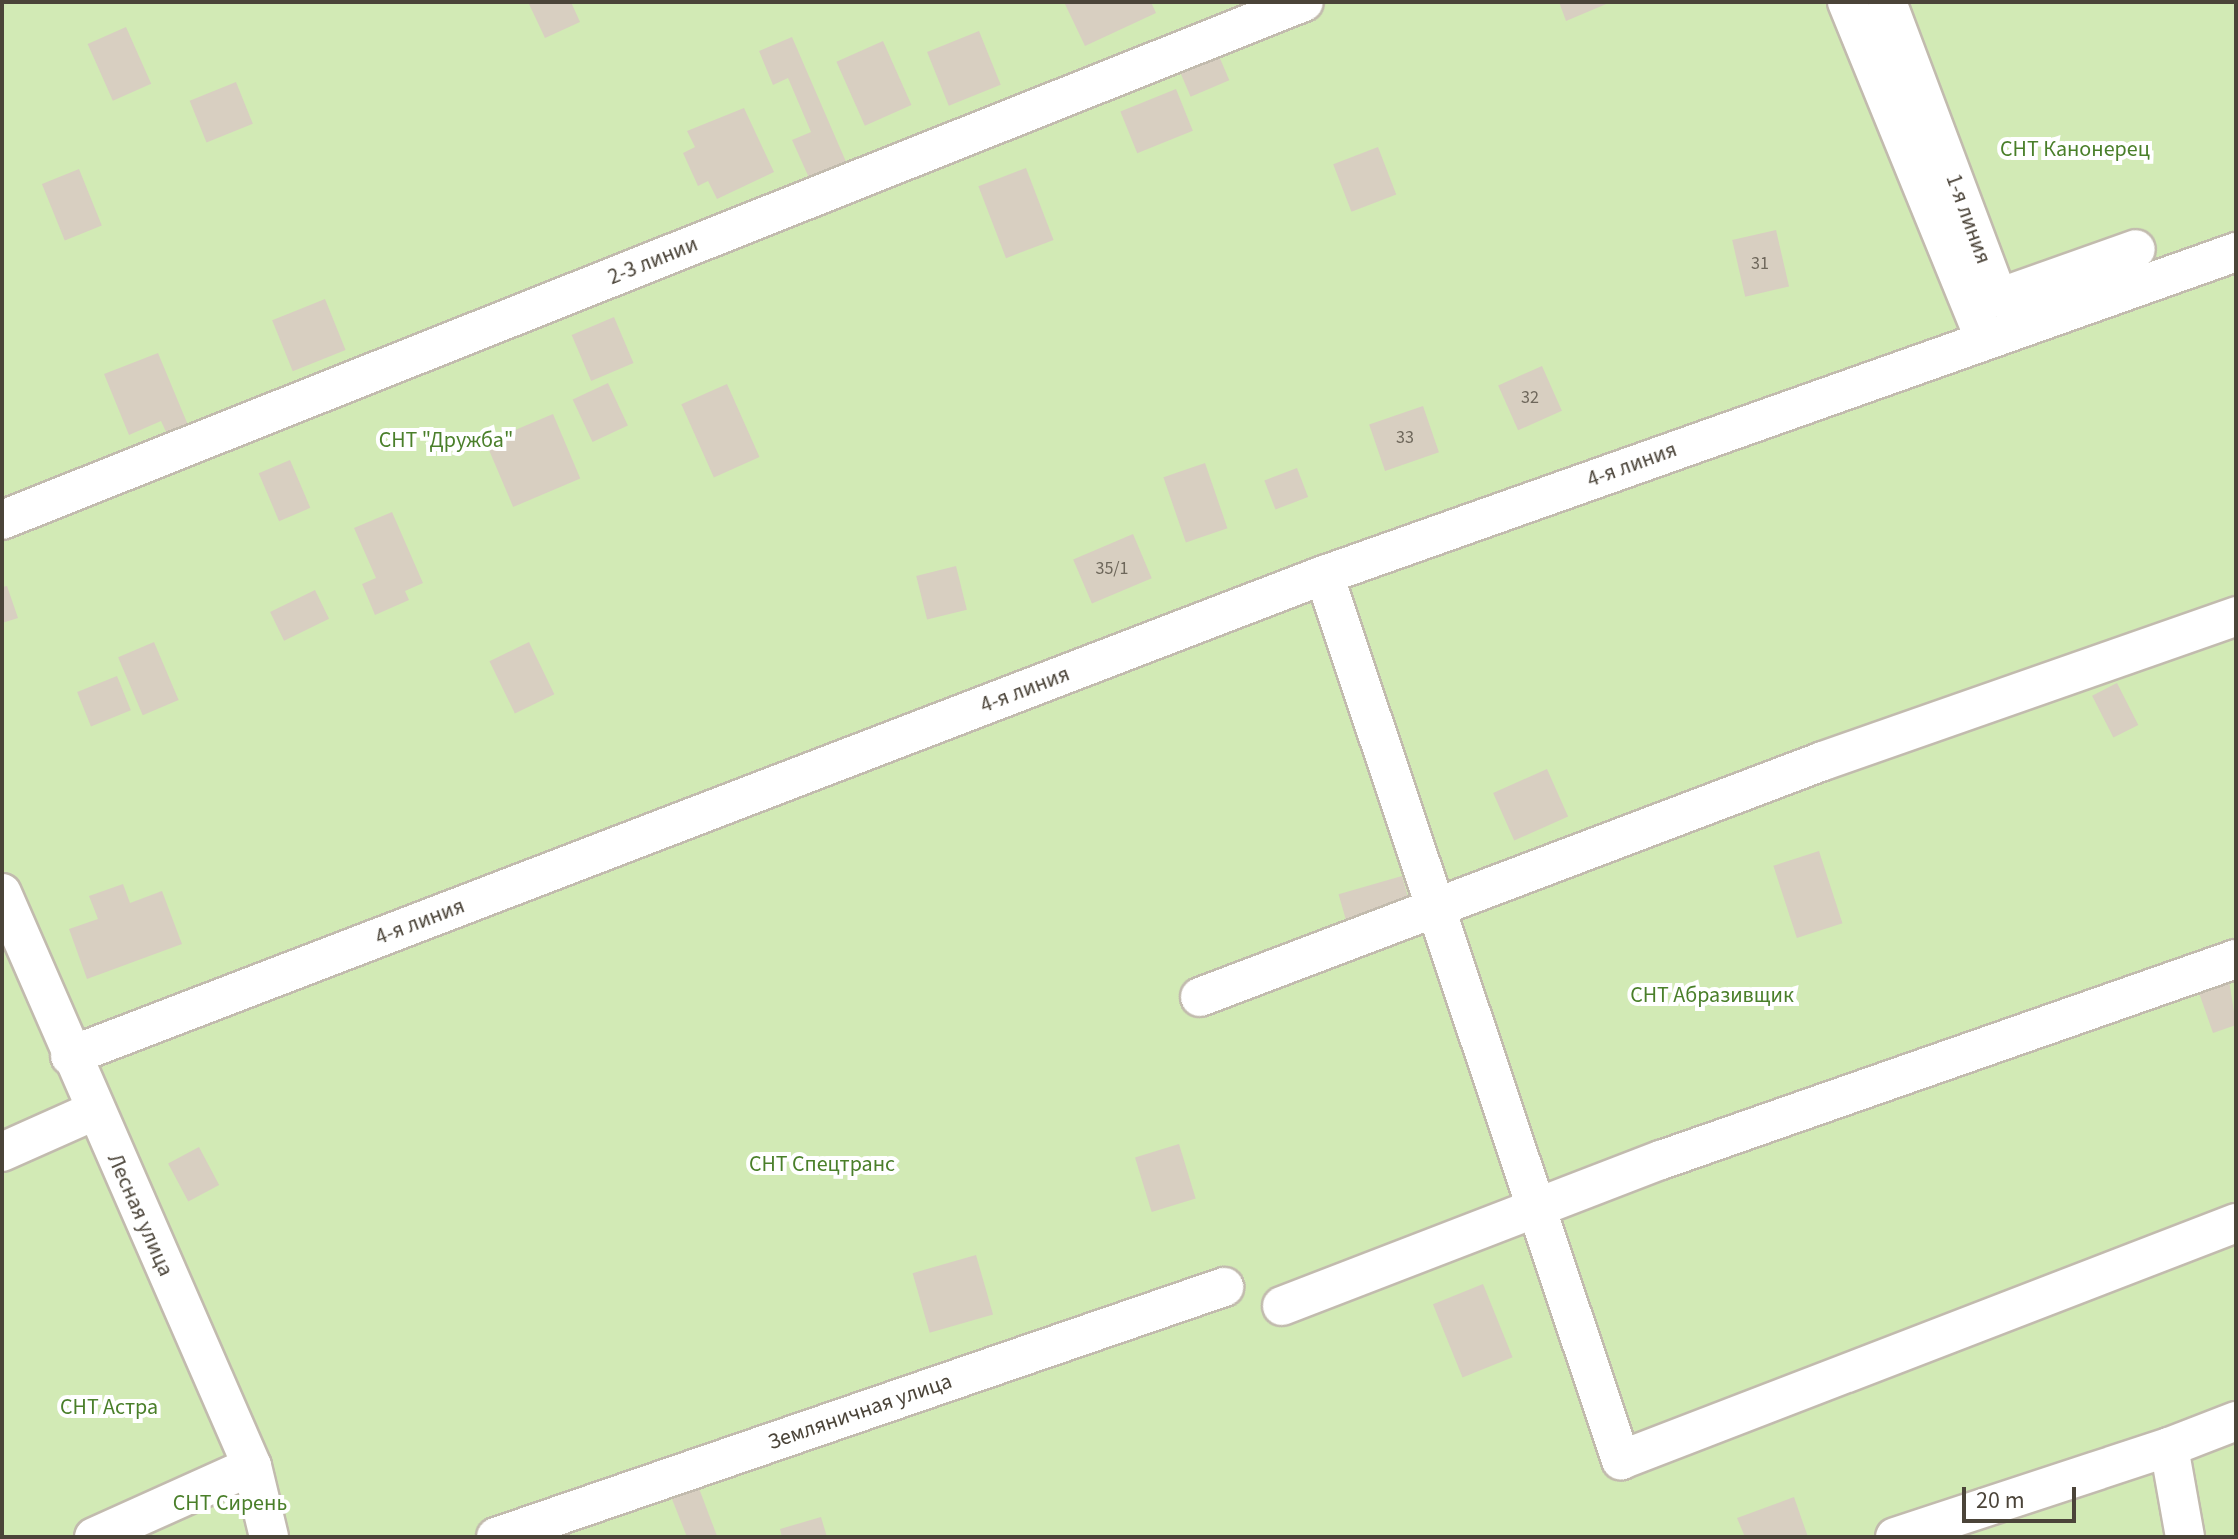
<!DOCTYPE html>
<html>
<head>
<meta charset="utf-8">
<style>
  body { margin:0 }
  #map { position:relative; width:2238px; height:1539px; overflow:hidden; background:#f6f3ec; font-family:"Source Sans 3",sans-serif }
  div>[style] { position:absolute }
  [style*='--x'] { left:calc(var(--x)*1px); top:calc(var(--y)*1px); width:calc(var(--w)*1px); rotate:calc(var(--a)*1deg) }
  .green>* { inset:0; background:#d2eab5; transform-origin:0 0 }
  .building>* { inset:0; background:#d8cfc1; transform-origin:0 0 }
  .roads { filter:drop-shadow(2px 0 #c2bbae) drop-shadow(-2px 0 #c2bbae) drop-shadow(0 2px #c2bbae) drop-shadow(0 -2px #c2bbae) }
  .minor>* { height:38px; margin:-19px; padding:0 19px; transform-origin:19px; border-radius:19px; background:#fff }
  span { translate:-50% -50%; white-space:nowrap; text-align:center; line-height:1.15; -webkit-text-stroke:8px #fff; paint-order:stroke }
  .number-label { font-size:18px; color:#6e675b }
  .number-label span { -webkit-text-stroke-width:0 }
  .park-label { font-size:22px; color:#4a7f2a }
  .street-label { font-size:22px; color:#4b4439 }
  .frame { position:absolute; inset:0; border:4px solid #4b4439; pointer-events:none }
  .scale { position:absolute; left:1962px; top:1487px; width:114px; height:36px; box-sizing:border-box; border:4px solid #4b4439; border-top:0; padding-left:10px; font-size:24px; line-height:28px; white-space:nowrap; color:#4b4439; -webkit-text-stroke:6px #fff; paint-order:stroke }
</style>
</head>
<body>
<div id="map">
  <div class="green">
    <i style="left:2px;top:2px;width:2234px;height:1535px"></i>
  </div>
  <div class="building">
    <i style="clip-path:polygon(528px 2px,571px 2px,580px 22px,545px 38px)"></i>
    <i style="clip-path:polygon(1064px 2px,1151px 2px,1156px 13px,1085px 46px)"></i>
    <i style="clip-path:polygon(1559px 2px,1611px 2px,1566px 21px)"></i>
    <i style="left:126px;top:27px;width:62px;height:42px;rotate:66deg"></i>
    <i style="left:979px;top:31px;width:58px;height:56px;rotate:68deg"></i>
    <i style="clip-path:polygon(792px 37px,847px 164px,810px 180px,792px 140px,811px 132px,788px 78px,773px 85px,759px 51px)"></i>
    <i style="left:883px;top:41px;width:70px;height:51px;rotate:66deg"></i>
    <i style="left:1216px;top:49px;width:34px;height:42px;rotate:67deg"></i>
    <i style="left:236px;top:82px;width:45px;height:50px;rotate:68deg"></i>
    <i style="left:1176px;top:89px;width:45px;height:60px;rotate:68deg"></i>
    <i style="clip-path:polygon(744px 108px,774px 172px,717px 199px,708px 181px,698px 186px,683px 153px,695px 147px,687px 131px)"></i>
    <i style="left:1378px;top:147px;width:51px;height:48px;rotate:69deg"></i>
    <i style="left:1026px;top:168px;width:77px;height:51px;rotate:69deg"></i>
    <i style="left:79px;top:169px;width:61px;height:40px;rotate:68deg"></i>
    <i style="left:1776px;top:230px;width:58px;height:45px;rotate:77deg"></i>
    <i style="left:325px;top:299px;width:55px;height:57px;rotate:68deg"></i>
    <i style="left:614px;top:317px;width:50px;height:46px;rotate:67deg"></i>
    <i style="clip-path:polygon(158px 353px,188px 425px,167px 434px,161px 421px,129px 435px,104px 374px)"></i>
    <i style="left:1542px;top:366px;width:49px;height:48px;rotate:66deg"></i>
    <i style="left:608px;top:383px;width:47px;height:39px;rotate:65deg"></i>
    <i style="left:727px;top:384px;width:80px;height:50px;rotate:66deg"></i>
    <i style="left:1423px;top:406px;width:49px;height:57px;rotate:71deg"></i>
    <i style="left:553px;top:414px;width:70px;height:73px;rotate:67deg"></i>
    <i style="left:290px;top:460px;width:52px;height:34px;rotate:67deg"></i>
    <i style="left:1205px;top:463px;width:69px;height:44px;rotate:71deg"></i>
    <i style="left:1297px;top:468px;width:31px;height:35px;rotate:69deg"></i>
    <i style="clip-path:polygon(392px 512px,423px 583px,405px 591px,409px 600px,375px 615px,362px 584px,376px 578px,354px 528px)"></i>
    <i style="left:1133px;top:534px;width:48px;height:65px;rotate:67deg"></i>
    <i style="left:956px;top:566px;width:45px;height:41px;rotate:76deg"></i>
    <i style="clip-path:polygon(7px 586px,18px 618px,2px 623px,2px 587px)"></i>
    <i style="left:315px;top:590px;width:32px;height:50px;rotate:64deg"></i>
    <i style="left:154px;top:642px;width:63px;height:39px;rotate:67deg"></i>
    <i style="left:529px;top:642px;width:58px;height:44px;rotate:64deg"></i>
    <i style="left:117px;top:676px;width:37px;height:43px;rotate:68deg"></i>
    <i style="left:2117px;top:683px;width:47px;height:28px;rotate:63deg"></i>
    <i style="left:1547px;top:769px;width:52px;height:59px;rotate:66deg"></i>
    <i style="left:1819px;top:851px;width:76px;height:48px;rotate:72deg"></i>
    <i style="left:1402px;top:876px;width:33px;height:66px;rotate:74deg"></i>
    <i style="clip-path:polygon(123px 884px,130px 903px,162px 891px,182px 944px,87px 979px,69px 929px,98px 919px,89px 896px)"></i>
    <i style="clip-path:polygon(2229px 980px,2236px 1025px,2213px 1033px,2198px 990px)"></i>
    <i style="left:1179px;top:1144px;width:57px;height:46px;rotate:73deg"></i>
    <i style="left:199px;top:1147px;width:43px;height:35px;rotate:62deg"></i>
    <i style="left:976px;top:1255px;width:62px;height:66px;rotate:74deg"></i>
    <i style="left:1483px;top:1284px;width:79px;height:54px;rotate:68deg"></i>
    <i style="clip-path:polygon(697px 1483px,717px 1536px,714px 1537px,687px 1537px,670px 1494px)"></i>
    <i style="clip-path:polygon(1794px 1497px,1808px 1537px,1745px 1537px,1737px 1518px)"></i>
    <i style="clip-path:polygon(821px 1517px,827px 1537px,782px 1537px,780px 1529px)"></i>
  </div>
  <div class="roads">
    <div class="minor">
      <i style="--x:1847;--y:2;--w:365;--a:67.8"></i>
      <i style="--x:1887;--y:2;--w:316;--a:69.4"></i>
      <i style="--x:1998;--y:298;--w:146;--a:-19.5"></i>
      <i style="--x:2;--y:520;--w:1401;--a:-21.7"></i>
      <i style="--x:1324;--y:575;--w:934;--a:71.45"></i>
      <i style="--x:1621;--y:1460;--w:659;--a:-21.07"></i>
      <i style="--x:2;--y:893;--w:625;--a:66.43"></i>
      <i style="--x:252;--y:1466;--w:73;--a:76.5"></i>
      <i style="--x:1200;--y:997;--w:666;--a:-20.75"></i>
      <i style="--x:1823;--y:761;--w:438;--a:-19.3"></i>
      <i style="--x:70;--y:1056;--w:1343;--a:-20.99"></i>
      <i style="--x:1324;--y:575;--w:968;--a:-19.5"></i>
      <i style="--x:2;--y:1152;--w:101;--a:-24"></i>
      <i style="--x:1282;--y:1306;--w:406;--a:-21.1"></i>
      <i style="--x:1661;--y:1160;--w:609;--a:-19.27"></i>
      <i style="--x:2169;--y:1447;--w:72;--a:-21.2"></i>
      <i style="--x:94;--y:1537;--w:173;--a:-24.2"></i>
      <i style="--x:496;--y:1537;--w:770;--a:-18.95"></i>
      <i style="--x:1895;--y:1537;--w:288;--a:-18.2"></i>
      <i style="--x:2169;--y:1447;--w:91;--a:79.9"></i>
    </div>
  </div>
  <div class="number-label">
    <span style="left:1760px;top:264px">31</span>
    <span style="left:1530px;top:398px">32</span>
    <span style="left:1405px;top:438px">33</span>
    <span style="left:1112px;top:569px">35/1</span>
  </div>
  <div class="park-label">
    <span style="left:2075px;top:150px">СНТ Канонерец</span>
    <span style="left:446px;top:441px">СНТ "Дружба"</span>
    <span style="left:1712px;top:996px">СНТ Абразивщик</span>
    <span style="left:822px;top:1165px">СНТ Спецтранс</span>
    <span style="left:109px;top:1408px">СНТ Астра</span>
    <span style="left:230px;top:1504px">СНТ Сирень</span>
  </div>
  <div class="street-label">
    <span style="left:1968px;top:219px;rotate:70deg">1-я линия</span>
    <span style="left:653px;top:261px;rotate:-22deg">2-3 линии</span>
    <span style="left:1632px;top:465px;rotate:-20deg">4-я линия</span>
    <span style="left:1025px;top:690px;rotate:-21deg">4-я линия</span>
    <span style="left:420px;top:922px;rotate:-21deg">4-я линия</span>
    <span style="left:140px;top:1215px;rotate:66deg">Лесная улица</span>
    <span style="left:860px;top:1412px;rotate:-19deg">Земляничная улица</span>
  </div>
  <div class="frame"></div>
  <div class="scale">20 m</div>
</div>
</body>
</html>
